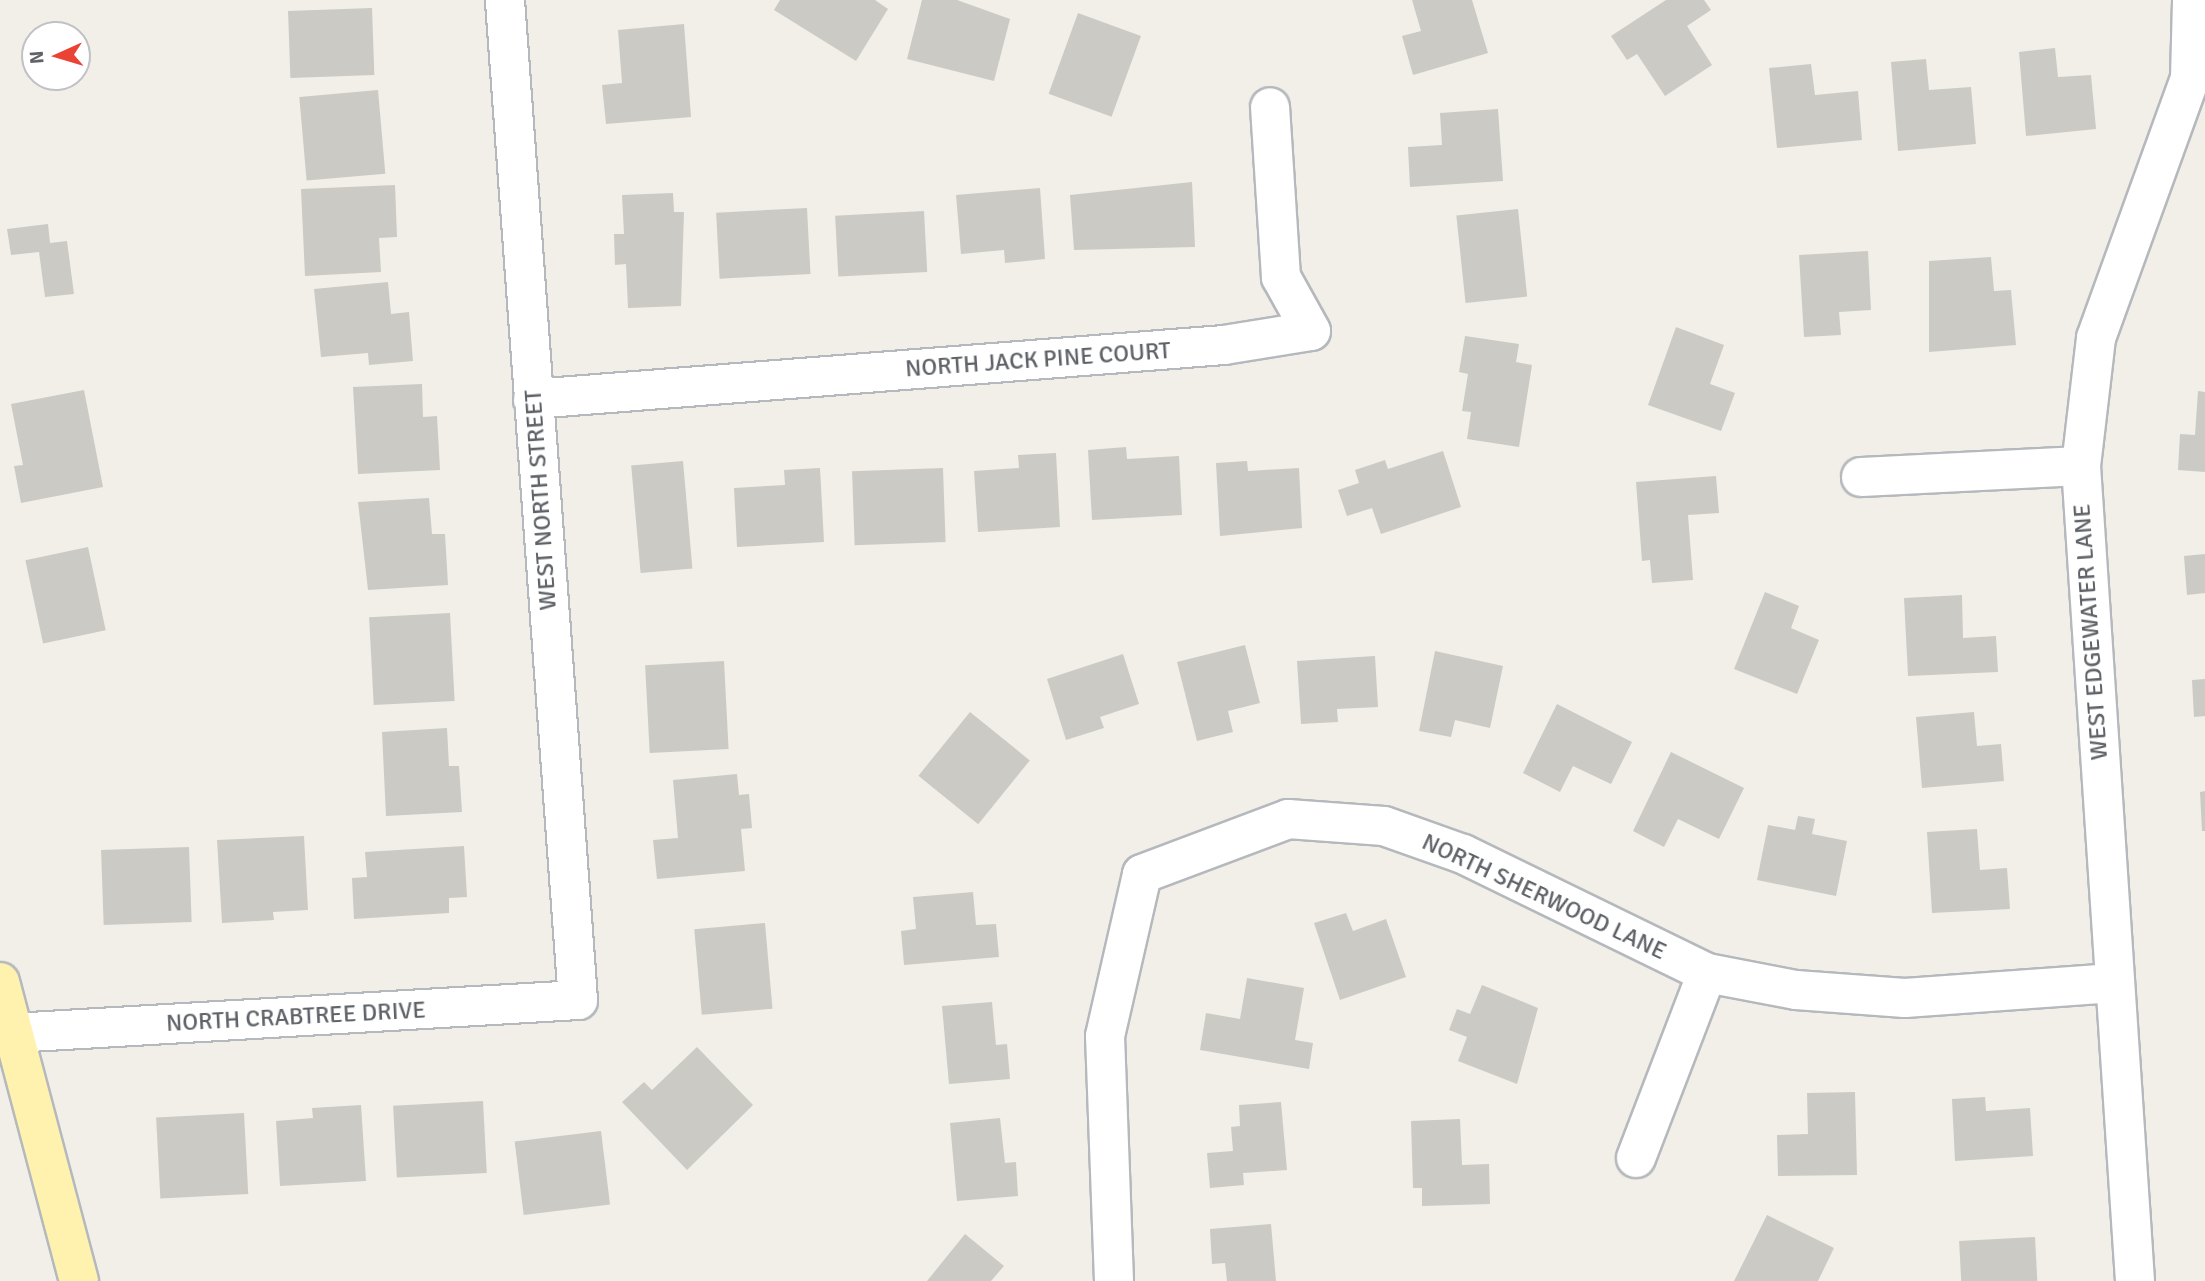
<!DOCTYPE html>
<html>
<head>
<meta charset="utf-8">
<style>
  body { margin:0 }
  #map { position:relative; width:2205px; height:1281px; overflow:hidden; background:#f1efe8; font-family:Signika,sans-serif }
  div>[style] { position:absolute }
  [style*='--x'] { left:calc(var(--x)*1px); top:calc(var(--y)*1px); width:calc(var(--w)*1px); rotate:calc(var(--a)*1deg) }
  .building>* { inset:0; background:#cccac5; transform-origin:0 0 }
  .roads { filter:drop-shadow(2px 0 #b5b8bc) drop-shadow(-2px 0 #b5b8bc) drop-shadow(0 2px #b5b8bc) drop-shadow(0 -2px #b5b8bc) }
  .minor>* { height:38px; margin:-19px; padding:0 19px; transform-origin:19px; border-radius:19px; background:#fff }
  .major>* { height:38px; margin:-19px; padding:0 19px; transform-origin:19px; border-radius:19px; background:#fff2af }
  span { translate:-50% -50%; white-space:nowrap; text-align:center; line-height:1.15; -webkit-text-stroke:6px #fff; paint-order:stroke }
  .street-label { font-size:24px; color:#5f6368 }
  .north { position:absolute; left:21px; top:21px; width:70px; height:70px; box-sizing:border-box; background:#fff; border:2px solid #bfc1c3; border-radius:50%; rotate:266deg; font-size:19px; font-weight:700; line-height:28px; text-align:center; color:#5f6368 }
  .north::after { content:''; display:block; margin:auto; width:24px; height:32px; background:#ea4335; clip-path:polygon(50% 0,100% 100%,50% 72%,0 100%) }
</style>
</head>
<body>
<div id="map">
  <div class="building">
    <i style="clip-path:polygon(780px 0,875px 0,888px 9px,856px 61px,774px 10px)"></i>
    <i style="clip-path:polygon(922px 0,957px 0,1010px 19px,994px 81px,907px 59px)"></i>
    <i style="clip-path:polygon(1412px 0,1472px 0,1488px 53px,1413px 75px,1402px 36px,1421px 31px)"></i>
    <i style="clip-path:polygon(1666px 0,1704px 0,1711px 10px,1687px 26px,1712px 65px,1665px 96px,1637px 54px,1627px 60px,1611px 36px)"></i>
    <i style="left:372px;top:8px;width:67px;height:84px;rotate:88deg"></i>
    <i style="left:1078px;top:13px;width:67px;height:86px;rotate:20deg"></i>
    <i style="clip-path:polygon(684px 24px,691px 117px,606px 124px,602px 85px,622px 83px,618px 30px)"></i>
    <i style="clip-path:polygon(2055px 48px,2058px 77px,2091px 75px,2096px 129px,2026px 136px,2019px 52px)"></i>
    <i style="clip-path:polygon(1926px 59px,1929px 90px,1971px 87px,1976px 144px,1898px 151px,1891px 62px)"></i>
    <i style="clip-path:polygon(1811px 64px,1815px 95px,1858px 91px,1862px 140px,1777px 148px,1769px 68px)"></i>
    <i style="left:378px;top:90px;width:84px;height:79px;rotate:85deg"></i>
    <i style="clip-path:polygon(1498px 109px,1503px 181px,1410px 187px,1408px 147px,1442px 145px,1440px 113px)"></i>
    <i style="clip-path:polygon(1192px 182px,1195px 247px,1074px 250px,1070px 195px)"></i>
    <i style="clip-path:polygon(395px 185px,397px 237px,379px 238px,381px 272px,305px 276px,301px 189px)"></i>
    <i style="clip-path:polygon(1040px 188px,1045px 259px,1005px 263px,1004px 250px,961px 254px,956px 195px)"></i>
    <i style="clip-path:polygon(673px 193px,674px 212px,684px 212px,681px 306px,628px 308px,626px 264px,615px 265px,614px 234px,624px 234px,622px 195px)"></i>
    <i style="left:807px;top:208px;width:66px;height:91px;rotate:87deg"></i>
    <i style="left:1518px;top:209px;width:88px;height:62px;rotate:84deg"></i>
    <i style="left:924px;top:211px;width:61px;height:89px;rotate:87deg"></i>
    <i style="clip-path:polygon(48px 224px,50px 243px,67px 241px,74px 294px,45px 297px,39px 252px,11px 255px,7px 229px)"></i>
    <i style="clip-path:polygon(1868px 251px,1871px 310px,1839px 312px,1841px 335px,1804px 337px,1799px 255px)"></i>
    <i style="clip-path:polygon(1991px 257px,1994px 291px,2011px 290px,2016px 345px,1929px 352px,1929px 261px)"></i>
    <i style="clip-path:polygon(388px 282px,391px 314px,409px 312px,413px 361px,369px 365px,368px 353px,321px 357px,314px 289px)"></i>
    <i style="clip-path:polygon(1676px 327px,1724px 345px,1710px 384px,1735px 393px,1721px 431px,1648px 405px)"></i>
    <i style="clip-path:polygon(1465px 336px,1519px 344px,1516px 362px,1532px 365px,1519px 447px,1467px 439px,1471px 412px,1462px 411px,1468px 374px,1459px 372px)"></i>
    <i style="clip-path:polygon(422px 384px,423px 417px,437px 416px,440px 470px,358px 474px,353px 387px)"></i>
    <i style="clip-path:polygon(84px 390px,103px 487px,21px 503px,14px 466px,23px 465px,11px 404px)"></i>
    <i style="clip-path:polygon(2198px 391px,2205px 392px,2205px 472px,2178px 470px,2180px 434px,2195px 435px)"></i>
    <i style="clip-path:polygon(1126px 447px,1127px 459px,1179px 456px,1182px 515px,1092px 520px,1088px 450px)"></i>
    <i style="clip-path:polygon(1443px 451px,1461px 507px,1381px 534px,1372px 508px,1347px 516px,1338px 490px,1359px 483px,1355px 470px,1385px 460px,1388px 469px)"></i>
    <i style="clip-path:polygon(1056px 453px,1060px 527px,978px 532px,974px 471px,1019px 468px,1018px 455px)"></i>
    <i style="left:683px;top:461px;width:108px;height:52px;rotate:85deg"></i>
    <i style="clip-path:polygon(1247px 461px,1248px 471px,1299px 468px,1302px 528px,1220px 536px,1216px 463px)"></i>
    <i style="clip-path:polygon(820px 468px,824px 542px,737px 547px,734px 488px,785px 485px,784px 470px)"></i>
    <i style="left:943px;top:468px;width:74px;height:91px;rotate:88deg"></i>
    <i style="clip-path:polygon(1716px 476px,1719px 513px,1688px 515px,1693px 580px,1652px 583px,1650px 560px,1642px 561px,1636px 482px)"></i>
    <i style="clip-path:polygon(429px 498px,432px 534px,445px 534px,448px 585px,368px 590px,358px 502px)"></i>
    <i style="left:88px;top:547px;width:85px;height:64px;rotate:78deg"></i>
    <i style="clip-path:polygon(2205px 554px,2205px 593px,2187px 595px,2184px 556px)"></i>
    <i style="clip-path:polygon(1765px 592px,1799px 606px,1791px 628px,1819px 640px,1797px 694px,1734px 669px)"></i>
    <i style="clip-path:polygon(1962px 595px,1963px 638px,1996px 636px,1998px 672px,1908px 676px,1904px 598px)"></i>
    <i style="left:450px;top:613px;width:88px;height:81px;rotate:87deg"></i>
    <i style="clip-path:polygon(1245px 645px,1260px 703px,1228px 711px,1233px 732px,1197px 741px,1177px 662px)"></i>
    <i style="clip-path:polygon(1435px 651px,1503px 666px,1490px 728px,1455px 720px,1451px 737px,1419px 731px)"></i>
    <i style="clip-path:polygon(1123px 654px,1139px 704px,1100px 717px,1104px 728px,1066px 740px,1047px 679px)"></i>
    <i style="clip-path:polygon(1375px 656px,1378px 707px,1337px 709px,1338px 722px,1301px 724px,1297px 661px)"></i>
    <i style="left:724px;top:661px;width:88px;height:79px;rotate:87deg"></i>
    <i style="clip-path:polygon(2205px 679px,2205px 716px,2194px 717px,2192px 680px)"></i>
    <i style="clip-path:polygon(1557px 704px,1632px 742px,1611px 784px,1573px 766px,1560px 792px,1523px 773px)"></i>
    <i style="left:970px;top:712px;width:77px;height:82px;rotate:39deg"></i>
    <i style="clip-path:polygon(1974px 712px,1977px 746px,2001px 744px,2004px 781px,1922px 788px,1916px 717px)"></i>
    <i style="clip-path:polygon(447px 728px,449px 766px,459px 766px,462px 812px,386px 816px,382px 732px)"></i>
    <i style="clip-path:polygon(1671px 752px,1744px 788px,1719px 839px,1678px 819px,1664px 847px,1633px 831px)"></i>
    <i style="clip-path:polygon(737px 774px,739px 795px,749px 794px,752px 828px,741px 829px,745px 871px,657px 879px,653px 840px,678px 838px,673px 780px)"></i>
    <i style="clip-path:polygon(2205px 791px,2205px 831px,2202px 831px,2200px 792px)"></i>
    <i style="clip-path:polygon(1798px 816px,1815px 819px,1812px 834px,1847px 841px,1836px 896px,1757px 880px,1768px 825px,1795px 830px)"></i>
    <i style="clip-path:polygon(1977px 829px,1980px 870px,2007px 868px,2010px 909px,1932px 913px,1927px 832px)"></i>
    <i style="clip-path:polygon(304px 836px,308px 910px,273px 912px,274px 920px,222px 923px,217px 840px)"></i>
    <i style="clip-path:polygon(464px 846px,467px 897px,449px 898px,449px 913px,354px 919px,352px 878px,367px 877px,365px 852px)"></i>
    <i style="left:189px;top:847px;width:75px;height:88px;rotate:88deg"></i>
    <i style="clip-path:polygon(973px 892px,976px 925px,996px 924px,999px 957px,904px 965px,901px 931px,916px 929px,913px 897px)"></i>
    <i style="clip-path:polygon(1346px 913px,1353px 931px,1386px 919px,1406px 977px,1340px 1000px,1314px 923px)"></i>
    <i style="left:765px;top:923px;width:86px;height:71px;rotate:85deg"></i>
    <i style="clip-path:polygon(1247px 978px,1304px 988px,1295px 1040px,1313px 1043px,1309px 1069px,1200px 1050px,1206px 1013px,1240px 1019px)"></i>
    <i style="clip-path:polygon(1482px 985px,1538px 1008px,1517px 1084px,1458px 1061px,1467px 1037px,1449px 1030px,1457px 1009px,1470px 1014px)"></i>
    <i style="clip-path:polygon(992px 1002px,996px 1045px,1007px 1044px,1010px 1079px,949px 1084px,942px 1006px)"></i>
    <i style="clip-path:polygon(697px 1047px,753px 1105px,687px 1170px,622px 1102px,644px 1082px,652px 1090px)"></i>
    <i style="clip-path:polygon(1855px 1092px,1857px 1175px,1778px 1176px,1777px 1135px,1808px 1134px,1807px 1093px)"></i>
    <i style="clip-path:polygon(1985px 1097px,1986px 1111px,2030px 1108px,2033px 1156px,1955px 1161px,1952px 1099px)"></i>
    <i style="left:483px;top:1101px;width:72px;height:90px;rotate:87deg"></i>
    <i style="clip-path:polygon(1281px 1102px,1287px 1170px,1243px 1173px,1244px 1185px,1210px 1188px,1207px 1153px,1233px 1151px,1231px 1127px,1240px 1126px,1239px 1105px)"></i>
    <i style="clip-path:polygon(361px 1105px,366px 1181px,280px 1186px,276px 1121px,313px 1118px,312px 1108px)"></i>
    <i style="left:244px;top:1113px;width:81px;height:88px;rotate:87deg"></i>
    <i style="clip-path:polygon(1000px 1118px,1005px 1163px,1016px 1162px,1018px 1196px,957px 1201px,950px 1123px)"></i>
    <i style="clip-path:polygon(1460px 1119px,1462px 1165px,1489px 1164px,1490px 1204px,1422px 1206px,1422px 1188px,1413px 1188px,1411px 1121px)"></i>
    <i style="left:601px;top:1131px;width:74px;height:87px;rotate:83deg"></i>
    <i style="clip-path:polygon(1767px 1215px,1834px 1248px,1818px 1281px,1734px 1281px)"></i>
    <i style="clip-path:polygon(1271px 1224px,1276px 1281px,1227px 1281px,1225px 1263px,1212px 1264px,1210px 1229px)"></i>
    <i style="clip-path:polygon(965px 1234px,1004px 1266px,991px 1281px,927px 1281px)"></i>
    <i style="left:2035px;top:1237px;width:44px;height:76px;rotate:87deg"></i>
  </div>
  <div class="roads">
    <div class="minor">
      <i style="--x:533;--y:399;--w:693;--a:-4.47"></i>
      <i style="--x:1224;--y:345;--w:88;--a:-9.1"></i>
      <i style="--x:1311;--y:331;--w:62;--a:-119.1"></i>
      <i style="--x:1281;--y:277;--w:170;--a:-93.7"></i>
      <i style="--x:1861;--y:477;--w:220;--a:-2.9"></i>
      <i style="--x:13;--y:1033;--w:566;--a:-3.34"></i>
      <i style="--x:578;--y:1000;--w:1003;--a:-94.18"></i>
      <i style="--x:1636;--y:1158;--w:198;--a:-69"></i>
      <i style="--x:1114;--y:1281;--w:245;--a:-92.1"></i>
      <i style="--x:1105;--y:1036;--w:166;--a:-77.1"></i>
      <i style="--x:1142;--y:874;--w:156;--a:-20.6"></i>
      <i style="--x:1288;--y:819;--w:96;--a:4.2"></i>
      <i style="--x:1384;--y:826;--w:84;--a:19.5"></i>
      <i style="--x:1463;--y:854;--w:271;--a:26"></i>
      <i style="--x:1707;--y:973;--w:91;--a:10.8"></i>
      <i style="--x:1796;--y:990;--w:109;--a:4.2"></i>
      <i style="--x:1905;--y:998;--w:209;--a:-4.1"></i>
      <i style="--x:2135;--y:1281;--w:817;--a:-93.79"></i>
      <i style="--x:2081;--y:466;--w:129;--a:-83.3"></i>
      <i style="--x:2096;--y:338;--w:276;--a:-70.1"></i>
      <i style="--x:2190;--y:78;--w:78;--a:-88.5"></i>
    </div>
    <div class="major">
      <i style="--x:0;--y:982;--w:309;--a:75.2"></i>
    </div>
  </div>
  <div class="street-label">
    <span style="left:1038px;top:360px;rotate:-4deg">NORTH JACK PINE COURT</span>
    <span style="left:541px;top:500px;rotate:-94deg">WEST NORTH STREET</span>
    <span style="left:2091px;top:632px;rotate:-94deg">WEST EDGEWATER LANE</span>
    <span style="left:1544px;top:897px;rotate:25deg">NORTH SHERWOOD LANE</span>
    <span style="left:296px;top:1017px;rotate:-3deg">NORTH CRABTREE DRIVE</span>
  </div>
  <div class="north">N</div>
</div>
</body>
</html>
